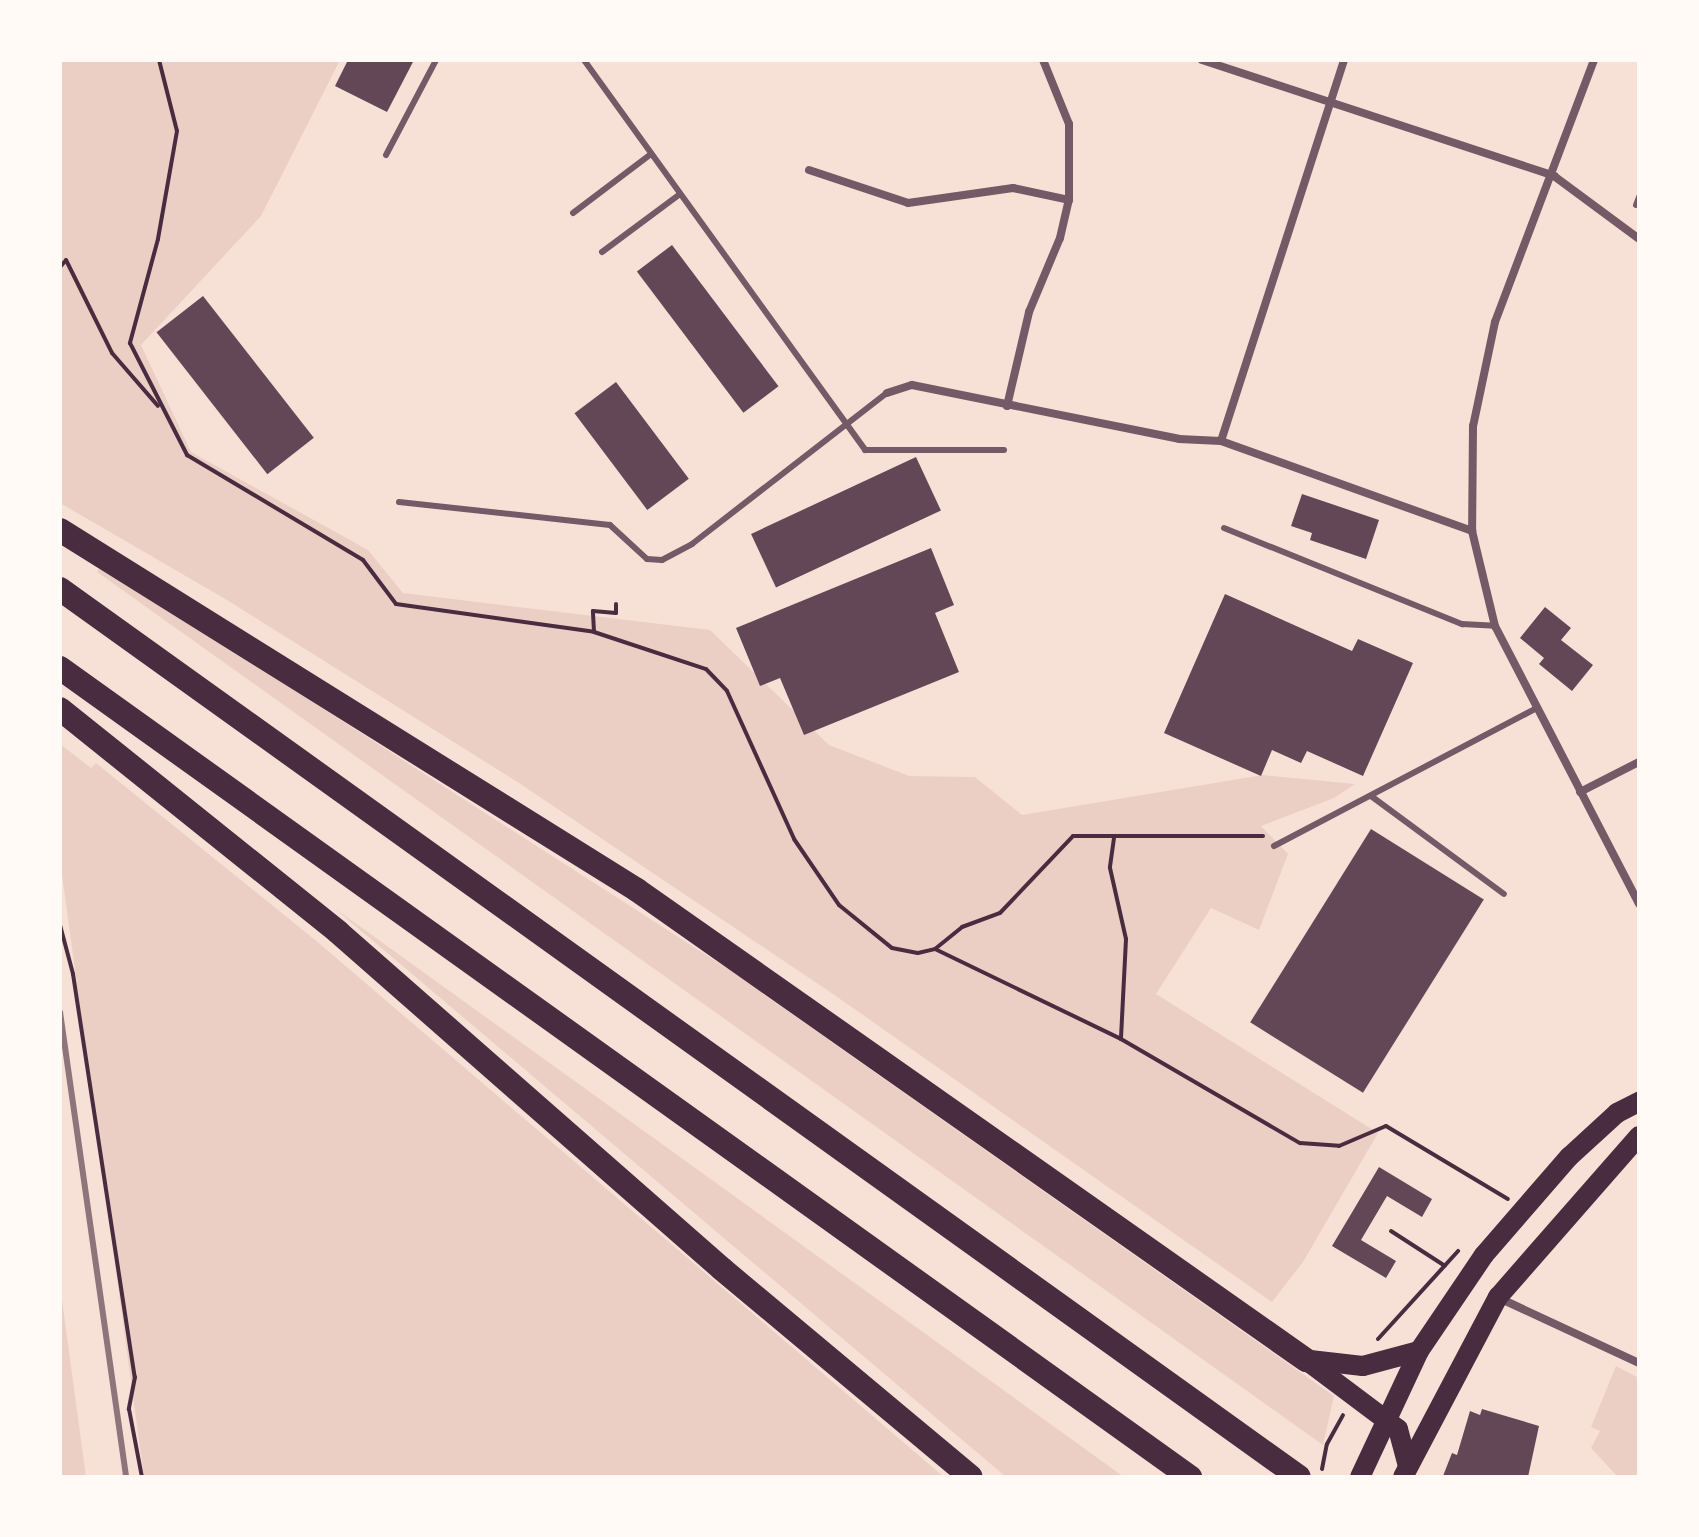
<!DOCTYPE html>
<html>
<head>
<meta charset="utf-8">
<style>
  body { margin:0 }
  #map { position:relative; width:1699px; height:1537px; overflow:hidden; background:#f7e1d7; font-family:"Noto Sans",sans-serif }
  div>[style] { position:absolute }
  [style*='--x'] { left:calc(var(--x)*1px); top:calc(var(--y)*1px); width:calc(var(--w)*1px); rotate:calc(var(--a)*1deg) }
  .green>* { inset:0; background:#ebcfc5 }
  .building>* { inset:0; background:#644757; transform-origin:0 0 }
  .path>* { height:4px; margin:-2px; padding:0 2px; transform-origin:2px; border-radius:2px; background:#4a2c40 }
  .service>* { height:6px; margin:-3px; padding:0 3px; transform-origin:3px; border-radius:3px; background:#755966 }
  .minor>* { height:8px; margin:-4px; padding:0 4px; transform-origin:4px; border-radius:4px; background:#755966 }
  .primary>* { height:20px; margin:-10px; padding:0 10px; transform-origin:10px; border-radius:10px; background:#4a2c40 }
  .motorway>* { height:24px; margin:-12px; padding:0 12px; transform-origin:12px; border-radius:12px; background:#4a2c40 }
  .rail>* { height:6px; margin:-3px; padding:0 3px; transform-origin:3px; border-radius:3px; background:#8f747c }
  span { translate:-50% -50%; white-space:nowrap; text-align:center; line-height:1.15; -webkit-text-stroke:6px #fffaf5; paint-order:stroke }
  .frame { position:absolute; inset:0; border:62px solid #fffaf5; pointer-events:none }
</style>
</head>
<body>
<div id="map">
  <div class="green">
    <i style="clip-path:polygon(60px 60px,340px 60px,261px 216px,141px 345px,191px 452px,368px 550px,403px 593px,710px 630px,829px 745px,909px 776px,975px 777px,1022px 815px,1263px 775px,1355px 784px,1334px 798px,1261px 826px,1288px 854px,1259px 930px,1211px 908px,1156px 994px,1378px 1133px,1303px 1262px,1272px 1302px,833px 994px,519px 783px,227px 600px,60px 503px)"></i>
    <i style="clip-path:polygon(101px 566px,728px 969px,1334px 1396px,1323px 1445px,97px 572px)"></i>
    <i style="clip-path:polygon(60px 744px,91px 768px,96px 763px,314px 939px,944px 1477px,144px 1477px,60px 860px)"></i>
    <i style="clip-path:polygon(333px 907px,1124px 1477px,1006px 1477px)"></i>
    <i style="clip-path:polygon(60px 1285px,86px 1477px,60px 1477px)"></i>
    <i style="clip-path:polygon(1616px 1366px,1639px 1378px,1639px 1477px,1618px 1477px,1591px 1448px,1600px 1431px,1591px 1427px)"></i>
  </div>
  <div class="building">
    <i style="clip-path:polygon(348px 60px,414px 60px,387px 112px,335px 86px)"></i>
    <i style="left:672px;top:245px;width:177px;height:44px;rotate:53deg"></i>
    <i style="left:203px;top:296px;width:180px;height:59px;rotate:52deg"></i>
    <i style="left:616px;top:382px;width:121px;height:52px;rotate:53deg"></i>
    <i style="left:916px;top:457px;width:59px;height:182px;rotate:65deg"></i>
    <i style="clip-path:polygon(1302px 494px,1379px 520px,1366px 559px,1310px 540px,1312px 533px,1291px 526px)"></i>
    <i style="clip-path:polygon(931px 548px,954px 605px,935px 613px,959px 672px,804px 735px,780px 678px,760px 686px,736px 628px)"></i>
    <i style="clip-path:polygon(1225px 594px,1352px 651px,1358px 639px,1413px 663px,1363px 776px,1307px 751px,1301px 763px,1272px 750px,1261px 776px,1164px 733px)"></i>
    <i style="clip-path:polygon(1545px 607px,1571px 628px,1561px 640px,1593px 665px,1572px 691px,1539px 664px,1544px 658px,1520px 638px)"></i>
    <i style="left:1371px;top:829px;width:133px;height:228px;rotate:32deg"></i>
    <i style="clip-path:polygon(1379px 1167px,1432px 1199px,1422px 1217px,1387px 1196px,1361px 1240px,1396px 1261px,1386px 1278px,1332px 1246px)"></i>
    <i style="clip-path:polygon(1482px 1409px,1539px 1426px,1528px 1477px,1443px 1476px,1452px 1453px,1457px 1455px,1470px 1411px,1480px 1415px)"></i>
  </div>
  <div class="path">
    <i style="--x:159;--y:60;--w:73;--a:75.8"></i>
    <i style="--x:177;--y:131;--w:110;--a:100"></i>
    <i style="--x:158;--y:239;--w:108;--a:105.1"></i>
    <i style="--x:130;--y:343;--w:126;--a:63"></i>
    <i style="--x:187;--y:455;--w:205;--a:30.8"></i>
    <i style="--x:363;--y:560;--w:55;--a:53.1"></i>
    <i style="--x:396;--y:604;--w:200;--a:8"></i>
    <i style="--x:594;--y:632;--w:118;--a:18.3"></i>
    <i style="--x:706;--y:669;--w:30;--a:46"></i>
    <i style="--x:727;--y:691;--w:162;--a:65.6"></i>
    <i style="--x:794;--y:839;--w:80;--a:55.7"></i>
    <i style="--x:839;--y:905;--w:68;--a:39.1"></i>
    <i style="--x:892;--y:948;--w:26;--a:11"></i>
    <i style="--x:918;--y:953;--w:17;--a:-13"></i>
    <i style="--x:935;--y:949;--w:35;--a:-39"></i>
    <i style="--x:962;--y:927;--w:40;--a:-20.2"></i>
    <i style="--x:1000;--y:913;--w:106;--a:-46.5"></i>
    <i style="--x:1073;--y:836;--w:190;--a:0"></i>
    <i style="--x:60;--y:267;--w:9;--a:-49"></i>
    <i style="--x:66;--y:260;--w:104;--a:63.7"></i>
    <i style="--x:112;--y:353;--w:70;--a:49"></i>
    <i style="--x:594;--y:632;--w:21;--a:-93"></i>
    <i style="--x:593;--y:611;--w:23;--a:5"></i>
    <i style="--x:616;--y:613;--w:9;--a:-90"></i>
    <i style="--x:1114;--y:838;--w:30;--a:98"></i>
    <i style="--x:1110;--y:868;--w:73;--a:77.3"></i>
    <i style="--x:1126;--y:939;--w:100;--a:92.9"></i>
    <i style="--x:60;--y:925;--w:51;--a:75.1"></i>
    <i style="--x:73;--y:974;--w:408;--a:81.3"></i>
    <i style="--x:135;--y:1377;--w:33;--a:101"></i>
    <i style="--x:129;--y:1409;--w:69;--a:79.2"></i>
    <i style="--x:935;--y:949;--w:207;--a:25.8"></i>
    <i style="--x:1121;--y:1039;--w:207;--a:30.2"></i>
    <i style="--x:1300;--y:1143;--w:39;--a:4"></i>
    <i style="--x:1339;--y:1146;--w:51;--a:-23.1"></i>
    <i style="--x:1386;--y:1126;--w:142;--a:30.9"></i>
    <i style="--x:1391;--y:1231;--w:64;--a:32.9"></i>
    <i style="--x:1378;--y:1339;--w:119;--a:-47.7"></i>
    <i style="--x:1322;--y:1469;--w:25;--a:-79"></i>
    <i style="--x:1327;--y:1444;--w:33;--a:-61"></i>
  </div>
  <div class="service">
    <i style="--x:584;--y:60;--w:481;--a:54.2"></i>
    <i style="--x:865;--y:450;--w:139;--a:0"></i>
    <i style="--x:386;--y:155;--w:107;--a:-62.2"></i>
    <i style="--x:1636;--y:205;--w:9;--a:-69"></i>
    <i style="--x:573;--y:213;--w:98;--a:-37.1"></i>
    <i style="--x:602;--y:252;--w:97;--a:-36.6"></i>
    <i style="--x:399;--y:502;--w:212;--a:6.2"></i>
    <i style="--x:610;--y:525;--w:50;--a:42.6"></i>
    <i style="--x:647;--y:559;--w:15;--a:4"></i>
    <i style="--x:662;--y:560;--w:34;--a:-28"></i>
    <i style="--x:692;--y:544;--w:247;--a:-37.8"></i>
    <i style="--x:1224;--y:528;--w:257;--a:22"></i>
    <i style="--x:1462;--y:624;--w:33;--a:3"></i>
    <i style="--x:1371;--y:796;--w:165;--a:36.4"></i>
    <i style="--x:1274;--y:846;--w:295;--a:-27.7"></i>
  </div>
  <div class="minor">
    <i style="--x:1202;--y:60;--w:371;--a:18.2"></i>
    <i style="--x:1554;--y:176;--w:106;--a:36.5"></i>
    <i style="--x:1594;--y:60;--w:280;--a:110.7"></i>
    <i style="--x:1495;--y:322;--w:106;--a:101.9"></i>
    <i style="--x:1473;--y:426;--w:105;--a:90.5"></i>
    <i style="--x:1472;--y:531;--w:98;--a:76.4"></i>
    <i style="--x:1495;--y:626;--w:313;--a:62.6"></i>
    <i style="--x:809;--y:170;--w:104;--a:18.4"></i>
    <i style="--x:908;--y:203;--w:106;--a:-8.1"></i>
    <i style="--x:1013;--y:188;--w:57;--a:12.1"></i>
    <i style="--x:887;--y:393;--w:26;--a:-18"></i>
    <i style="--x:912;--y:385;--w:272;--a:11.4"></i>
    <i style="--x:1179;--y:439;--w:42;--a:2.7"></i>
    <i style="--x:1221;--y:441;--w:267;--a:19.7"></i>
    <i style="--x:1007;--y:406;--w:97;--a:-76.8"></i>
    <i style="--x:1029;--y:312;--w:80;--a:-67.3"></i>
    <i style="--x:1060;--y:238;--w:39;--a:-77"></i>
    <i style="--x:1069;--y:200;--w:76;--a:-90"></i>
    <i style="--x:1069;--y:124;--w:69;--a:-112.1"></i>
    <i style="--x:1221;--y:441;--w:400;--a:-72.1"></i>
    <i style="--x:1580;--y:792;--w:66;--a:-27"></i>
    <i style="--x:1499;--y:1298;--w:154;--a:24.9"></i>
  </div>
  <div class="primary">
    <i style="--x:1306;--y:1360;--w:115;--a:36.9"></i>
    <i style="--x:1398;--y:1429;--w:39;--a:75"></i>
    <i style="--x:1310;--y:1360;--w:53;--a:6.5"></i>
    <i style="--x:1363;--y:1366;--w:58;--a:-15"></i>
    <i style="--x:1360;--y:1477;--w:139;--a:-64.9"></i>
    <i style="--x:1419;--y:1351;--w:116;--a:-55.9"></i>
    <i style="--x:1484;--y:1255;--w:130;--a:-49.1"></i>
    <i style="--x:1569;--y:1157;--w:65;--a:-42.5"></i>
    <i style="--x:1617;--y:1113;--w:25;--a:-27"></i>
    <i style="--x:1403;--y:1477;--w:204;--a:-62.2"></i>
    <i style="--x:1498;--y:1297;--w:214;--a:-48.8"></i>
  </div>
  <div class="motorway">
    <i style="--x:60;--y:530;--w:680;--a:31.96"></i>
    <i style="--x:637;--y:890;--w:818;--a:35.09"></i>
    <i style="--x:60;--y:589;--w:1524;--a:35.63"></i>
    <i style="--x:60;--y:668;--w:1390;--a:35.6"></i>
    <i style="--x:60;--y:709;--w:356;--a:38.7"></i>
    <i style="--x:338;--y:932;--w:511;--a:41.27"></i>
    <i style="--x:722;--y:1269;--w:324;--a:39.9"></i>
  </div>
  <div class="rail">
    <i style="--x:60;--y:1012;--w:470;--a:81.9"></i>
  </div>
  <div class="frame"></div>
</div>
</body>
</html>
